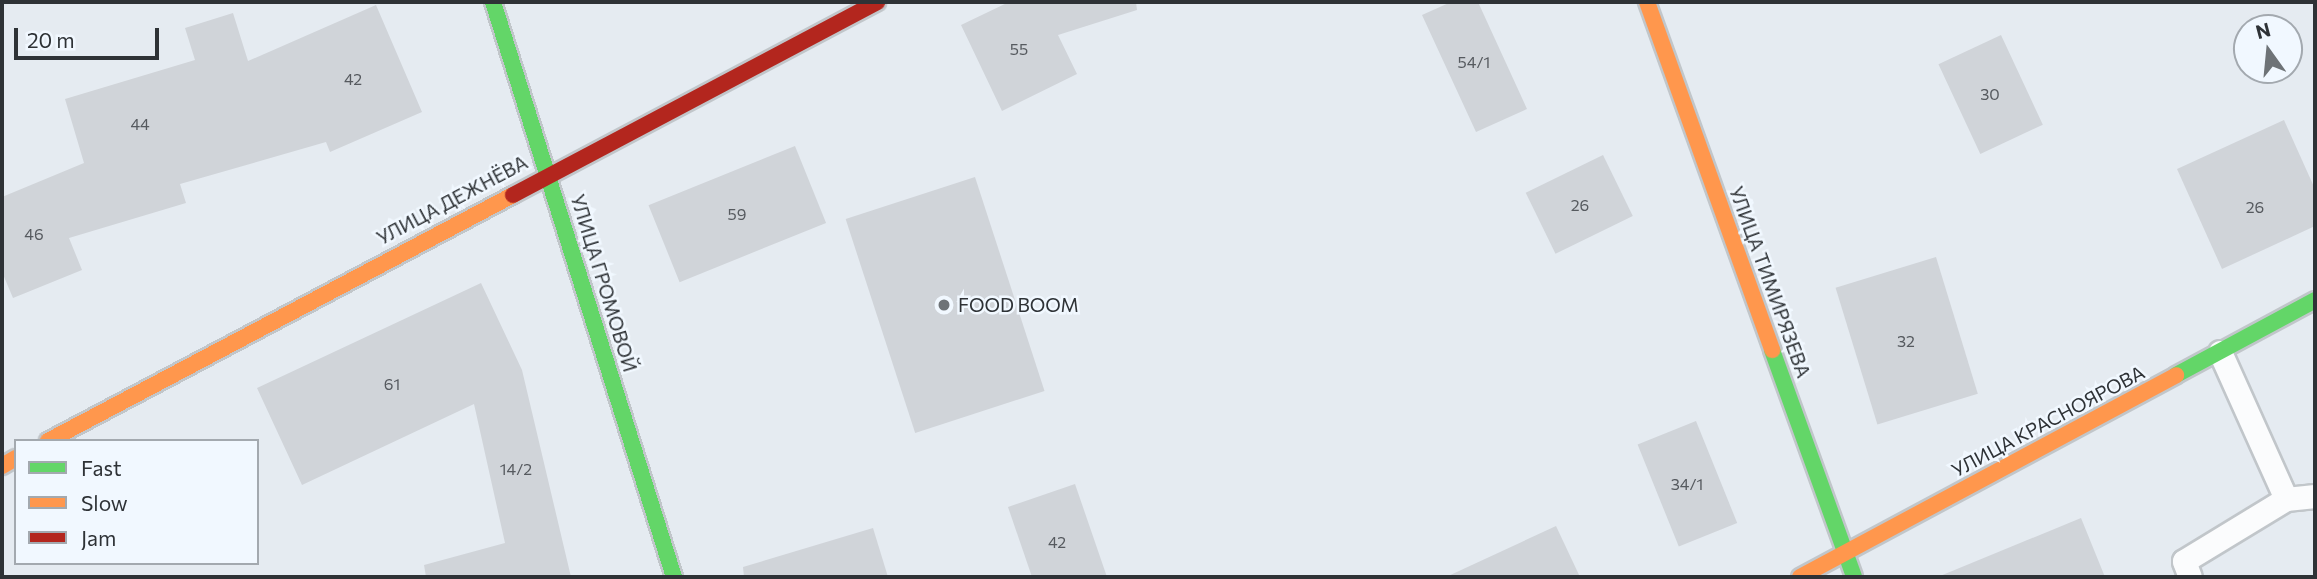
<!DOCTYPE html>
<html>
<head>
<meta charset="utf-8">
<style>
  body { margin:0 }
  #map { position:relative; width:2317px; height:579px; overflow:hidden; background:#e5ebf1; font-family:Commissioner,sans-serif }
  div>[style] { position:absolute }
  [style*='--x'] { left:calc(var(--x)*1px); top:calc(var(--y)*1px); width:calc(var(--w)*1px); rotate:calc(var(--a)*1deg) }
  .building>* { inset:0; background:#d0d4d9; transform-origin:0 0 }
  .roads { filter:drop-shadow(2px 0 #c1c6ca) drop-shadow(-2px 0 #c1c6ca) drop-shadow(0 2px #c1c6ca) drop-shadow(0 -2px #c1c6ca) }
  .lane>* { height:23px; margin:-11.5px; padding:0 11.5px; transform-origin:11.5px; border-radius:11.5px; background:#fbfcfd }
  .fast>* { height:16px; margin:-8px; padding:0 8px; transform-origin:8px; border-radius:8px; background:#63d668 }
  .slow>* { height:16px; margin:-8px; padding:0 8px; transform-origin:8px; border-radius:8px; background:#ff974d }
  .jam>* { height:16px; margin:-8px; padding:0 8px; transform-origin:8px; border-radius:8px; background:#b3261e }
  .dots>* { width:19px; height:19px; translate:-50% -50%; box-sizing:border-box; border:4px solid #f1f8ff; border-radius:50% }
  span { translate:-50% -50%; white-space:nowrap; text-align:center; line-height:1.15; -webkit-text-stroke:5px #f1f8ff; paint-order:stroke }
  .number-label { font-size:16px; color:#565a5f }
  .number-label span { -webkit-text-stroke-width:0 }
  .street-label { font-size:19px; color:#2e3236 }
  .poi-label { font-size:19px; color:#2e3236 }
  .left { translate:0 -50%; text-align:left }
  .frame { position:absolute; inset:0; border:4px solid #2e3236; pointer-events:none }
  .legend { position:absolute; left:14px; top:439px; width:245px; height:126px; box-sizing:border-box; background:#f1f8ff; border:2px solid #a3a9af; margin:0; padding:9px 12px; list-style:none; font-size:21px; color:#2e3236 }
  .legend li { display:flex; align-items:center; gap:14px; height:35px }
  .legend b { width:35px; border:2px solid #a3a9af }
  .north { position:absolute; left:2233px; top:14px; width:70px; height:70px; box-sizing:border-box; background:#f1f8ff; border:2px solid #a3a9af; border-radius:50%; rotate:345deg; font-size:19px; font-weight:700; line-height:28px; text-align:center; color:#2e3236 }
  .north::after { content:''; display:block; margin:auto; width:24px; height:32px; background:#6e7377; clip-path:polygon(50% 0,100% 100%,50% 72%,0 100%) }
  .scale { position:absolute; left:14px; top:28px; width:145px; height:32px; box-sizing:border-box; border:4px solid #2e3236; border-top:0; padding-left:9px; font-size:21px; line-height:24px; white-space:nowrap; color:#2e3236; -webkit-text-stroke:5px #f1f8ff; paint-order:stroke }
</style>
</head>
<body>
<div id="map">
  <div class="building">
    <i style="clip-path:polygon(1009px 2px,1136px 2px,1137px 10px,1058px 35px,1077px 74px,1002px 111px,961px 25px)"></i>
    <i style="clip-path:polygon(1451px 2px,1478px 2px,1527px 109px,1476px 132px,1422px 15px)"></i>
    <i style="clip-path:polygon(376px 5px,422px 112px,330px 152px,326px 142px,180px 184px,186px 203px,69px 238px,82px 270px,13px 298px,2px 272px,2px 197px,84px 163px,65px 99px,195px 60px,185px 28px,233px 13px,248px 61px)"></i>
    <i style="left:2001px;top:35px;width:99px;height:69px;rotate:65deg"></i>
    <i style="clip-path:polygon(2284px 120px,2315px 189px,2315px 226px,2222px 269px,2177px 169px)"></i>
    <i style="left:795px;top:146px;width:83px;height:158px;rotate:68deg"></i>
    <i style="left:1603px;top:155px;width:68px;height:86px;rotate:64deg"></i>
    <i style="left:975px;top:177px;width:225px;height:136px;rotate:72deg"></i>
    <i style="left:1936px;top:257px;width:143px;height:105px;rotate:73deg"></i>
    <i style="clip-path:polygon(481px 283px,522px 370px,571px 577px,426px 577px,424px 565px,505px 543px,474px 404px,302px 485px,257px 388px)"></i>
    <i style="left:1696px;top:421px;width:110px;height:63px;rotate:68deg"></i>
    <i style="clip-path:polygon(1075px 484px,1107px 577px,1032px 577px,1008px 507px)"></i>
    <i style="clip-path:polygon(2081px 518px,2105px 577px,1940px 577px,1940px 576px)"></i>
    <i style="clip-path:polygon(1556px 526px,1580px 577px,1446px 577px)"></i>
    <i style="clip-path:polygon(873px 528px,888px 577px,744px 577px,743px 567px)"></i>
  </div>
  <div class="roads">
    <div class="lane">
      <i style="--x:2220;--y:352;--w:161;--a:65.8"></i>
      <i style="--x:2286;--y:499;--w:29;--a:-6"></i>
      <i style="--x:2190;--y:577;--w:17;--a:-111"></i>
      <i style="--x:2184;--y:561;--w:119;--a:-31.3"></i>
    </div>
    <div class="fast">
      <i style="--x:493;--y:2;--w:603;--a:72.53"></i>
      <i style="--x:1772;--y:350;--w:241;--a:70.1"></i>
      <i style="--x:2176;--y:375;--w:158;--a:-28.3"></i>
    </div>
    <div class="slow">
      <i style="--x:1647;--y:2;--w:370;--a:70.2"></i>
      <i style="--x:48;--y:441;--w:526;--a:-27.88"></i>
      <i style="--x:2;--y:466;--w:16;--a:-30"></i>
      <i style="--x:1800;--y:577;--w:427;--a:-28.2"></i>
    </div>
    <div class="jam">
      <i style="--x:513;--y:195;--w:412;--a:-27.9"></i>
    </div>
  </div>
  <div class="dots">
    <i style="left:944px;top:305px;background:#6e7377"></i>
  </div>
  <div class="number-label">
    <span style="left:1019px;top:49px">55</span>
    <span style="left:1474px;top:62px">54/1</span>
    <span style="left:353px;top:79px">42</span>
    <span style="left:1990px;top:94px">30</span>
    <span style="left:140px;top:124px">44</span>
    <span style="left:1580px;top:205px">26</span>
    <span style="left:2255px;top:207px">26</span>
    <span style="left:737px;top:214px">59</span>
    <span style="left:34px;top:234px">46</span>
    <span style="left:1906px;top:341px">32</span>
    <span style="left:392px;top:384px">61</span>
    <span style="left:516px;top:469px">14/2</span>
    <span style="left:1687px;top:484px">34/1</span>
    <span style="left:1057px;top:542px">42</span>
  </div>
  <div class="street-label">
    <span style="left:452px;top:200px;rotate:-28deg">УЛИЦА ДЕЖНЁВА</span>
    <span style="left:1770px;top:282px;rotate:70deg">УЛИЦА ТИМИРЯЗЕВА</span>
    <span style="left:604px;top:283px;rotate:73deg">УЛИЦА ГРОМОВОЙ</span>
    <span style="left:2048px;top:421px;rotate:-28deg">УЛИЦА КРАСНОЯРОВА</span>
  </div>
  <div class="poi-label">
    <span class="left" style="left:958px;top:305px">FOOD BOOM</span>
  </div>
  <div class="frame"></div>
  <ul class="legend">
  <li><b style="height:9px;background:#63d668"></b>Fast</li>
  <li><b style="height:9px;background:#ff974d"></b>Slow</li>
  <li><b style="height:9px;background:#b3261e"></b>Jam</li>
  </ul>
  <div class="north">N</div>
  <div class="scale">20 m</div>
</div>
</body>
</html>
